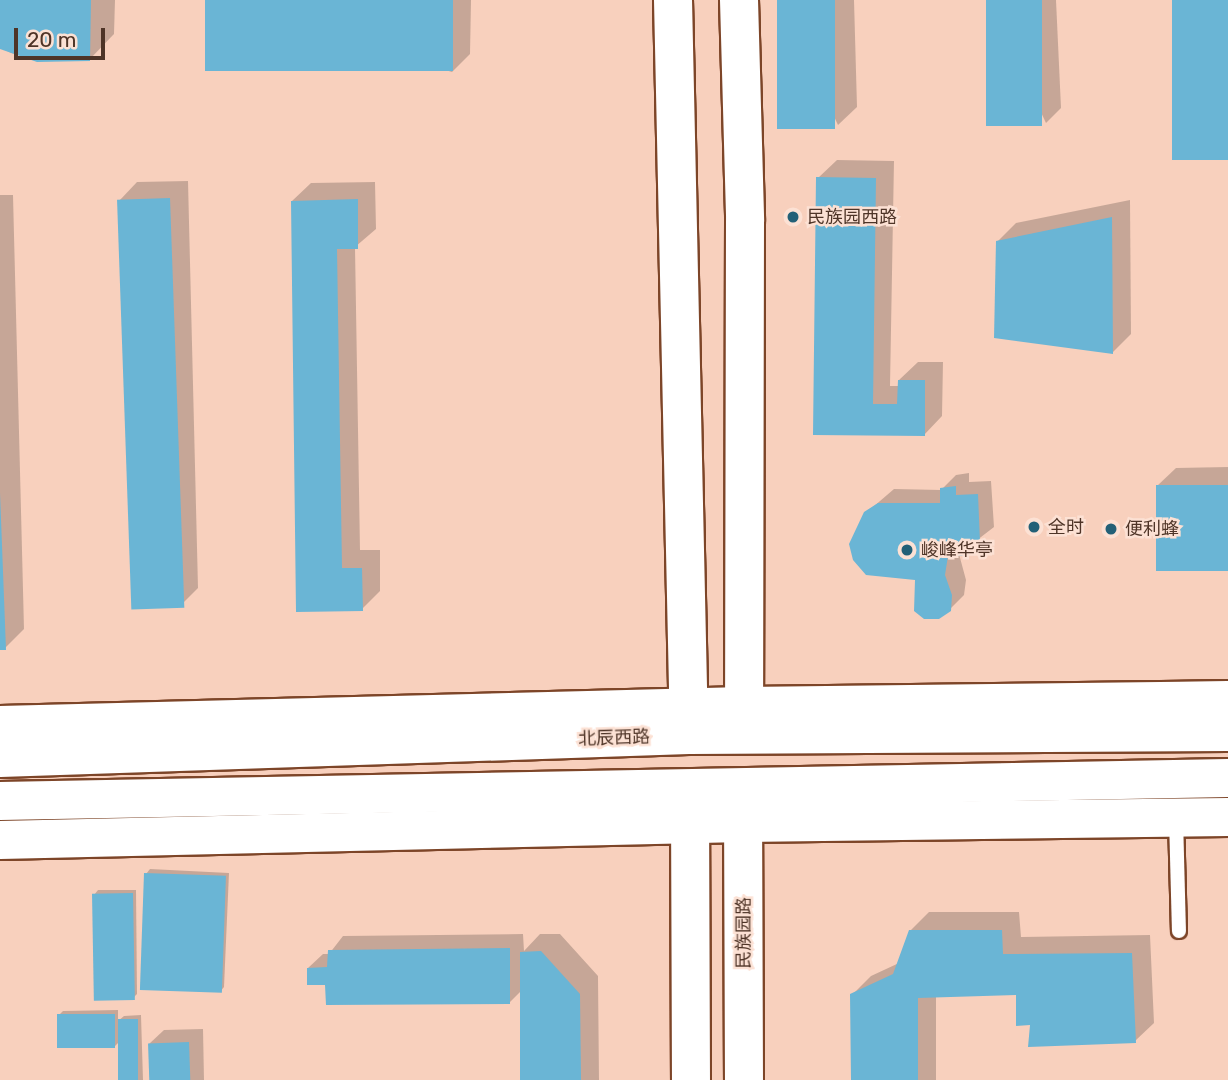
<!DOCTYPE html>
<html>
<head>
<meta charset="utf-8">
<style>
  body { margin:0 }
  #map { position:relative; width:1228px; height:1080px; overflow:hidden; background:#f8d0bd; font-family:Rubik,"Noto Sans SC",sans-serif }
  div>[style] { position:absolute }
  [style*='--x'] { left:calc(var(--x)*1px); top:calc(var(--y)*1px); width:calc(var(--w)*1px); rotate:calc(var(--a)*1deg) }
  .shadow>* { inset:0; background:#0003 }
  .building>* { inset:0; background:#6ab5d5; transform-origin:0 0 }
  .roads { filter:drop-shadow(2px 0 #7d4528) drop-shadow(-2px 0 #7d4528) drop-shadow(0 2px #7d4528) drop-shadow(0 -2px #7d4528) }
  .lane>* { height:14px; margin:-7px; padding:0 7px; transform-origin:7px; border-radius:7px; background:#fff }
  .secondary>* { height:38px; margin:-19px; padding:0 19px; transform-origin:19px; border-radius:19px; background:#fff }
  .dots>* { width:19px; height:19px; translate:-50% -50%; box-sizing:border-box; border:4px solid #fce1d4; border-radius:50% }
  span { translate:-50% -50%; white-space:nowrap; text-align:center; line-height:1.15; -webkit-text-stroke:5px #fce1d4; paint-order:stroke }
  .poi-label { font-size:18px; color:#4e3427 }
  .left { translate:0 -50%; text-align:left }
  .street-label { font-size:18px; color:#4e3427 }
  .scale { position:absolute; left:14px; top:28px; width:91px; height:32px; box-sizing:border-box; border:4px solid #4e3427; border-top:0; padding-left:9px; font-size:21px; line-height:24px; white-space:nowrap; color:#4e3427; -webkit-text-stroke:5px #fce1d4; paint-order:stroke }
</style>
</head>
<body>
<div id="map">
  <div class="shadow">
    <i style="clip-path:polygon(0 0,115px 0,114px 34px,89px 60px,37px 60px,11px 53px,0 47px)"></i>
    <i style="clip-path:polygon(207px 0,471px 0,470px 54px,452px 72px)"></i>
    <i style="clip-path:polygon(779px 0,854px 0,857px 107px,838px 125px)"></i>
    <i style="clip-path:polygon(988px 0,1056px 0,1061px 108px,1046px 123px)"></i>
    <i style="clip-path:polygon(837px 160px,894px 161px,890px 386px,899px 386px,899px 380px,918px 362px,943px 362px,942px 416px,924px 435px,815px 433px,818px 178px)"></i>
    <i style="clip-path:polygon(188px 181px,198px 588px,180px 606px,119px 201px,137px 182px)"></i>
    <i style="clip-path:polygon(375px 182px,376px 229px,355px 247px,360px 550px,380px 550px,380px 591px,362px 609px,298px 610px,292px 201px,311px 183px)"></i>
    <i style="clip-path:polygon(0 195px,13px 195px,24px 629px,5px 648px,0 648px)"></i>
    <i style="clip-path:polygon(1130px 200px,1131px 334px,1112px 353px,997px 242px,1016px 223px)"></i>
    <i style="clip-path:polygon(1228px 467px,1228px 569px,1157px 486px,1176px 468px)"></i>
    <i style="clip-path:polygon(969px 473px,969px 482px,991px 481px,994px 527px,959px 554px,966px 580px,964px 595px,949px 610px,916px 579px,866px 513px,894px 489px,941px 490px,956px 475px)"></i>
    <i style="clip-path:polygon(150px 869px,229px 873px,224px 987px,220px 992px,146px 874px)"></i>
    <i style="clip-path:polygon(98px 890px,136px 890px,137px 994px,133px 998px,94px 895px)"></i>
    <i style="clip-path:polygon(929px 912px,1019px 912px,1021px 937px,1150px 935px,1154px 1023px,1135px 1041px,1031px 1023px,1018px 993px,936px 996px,936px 1080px,853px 1080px,852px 995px,871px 976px,899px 963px,910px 931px)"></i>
    <i style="clip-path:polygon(523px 934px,524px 951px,540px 934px,560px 934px,598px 976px,599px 1080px,522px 1080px,522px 990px,510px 1002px,327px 983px,308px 968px,323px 954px,329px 954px,343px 936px)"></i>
    <i style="clip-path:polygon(118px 1010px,118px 1021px,124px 1016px,141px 1015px,143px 1080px,122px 1080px,120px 1041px,115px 1046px,59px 1015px,63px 1011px)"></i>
    <i style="clip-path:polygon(203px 1029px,204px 1080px,150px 1080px,149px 1044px,164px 1030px)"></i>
  </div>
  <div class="building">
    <i style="clip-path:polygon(0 0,91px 0,90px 61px,37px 62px,0 49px)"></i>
    <i style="left:205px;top:0;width:248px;height:71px"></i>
    <i style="left:777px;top:0;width:58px;height:129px"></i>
    <i style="left:986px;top:0;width:56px;height:126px"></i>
    <i style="left:1172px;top:0;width:56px;height:160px"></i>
    <i style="clip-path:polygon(816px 177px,876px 178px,873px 404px,897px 404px,898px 380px,925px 380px,925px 436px,813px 435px)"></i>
    <i style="left:170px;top:198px;width:410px;height:53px;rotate:88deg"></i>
    <i style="clip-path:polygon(358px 199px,358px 249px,337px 249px,342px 568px,362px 568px,363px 611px,296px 612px,291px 201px)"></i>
    <i style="clip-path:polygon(1112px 217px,1113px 354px,994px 338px,996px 241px)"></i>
    <i style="left:1156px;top:485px;width:72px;height:86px"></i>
    <i style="clip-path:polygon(956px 486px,956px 495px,978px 494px,980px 542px,965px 545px,963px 556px,948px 556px,945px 575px,952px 595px,951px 611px,939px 619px,924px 619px,914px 611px,915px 580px,866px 575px,853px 560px,849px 544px,864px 512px,878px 503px,940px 503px,940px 488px)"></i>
    <i style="clip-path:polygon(0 493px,6px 650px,0 650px)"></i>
    <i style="left:144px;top:873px;width:82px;height:117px;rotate:2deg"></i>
    <i style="left:133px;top:893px;width:107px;height:41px;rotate:89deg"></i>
    <i style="clip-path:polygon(909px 930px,1002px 930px,1003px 954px,1132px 953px,1136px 1043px,1028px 1047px,1030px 1025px,1016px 1026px,1016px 995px,918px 998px,918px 1080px,851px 1080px,850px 994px,893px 974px)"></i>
    <i style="clip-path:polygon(510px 948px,510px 1004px,326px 1005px,325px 985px,307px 985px,307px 968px,327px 967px,328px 950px)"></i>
    <i style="clip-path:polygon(541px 951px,580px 994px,581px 1080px,520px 1080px,520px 952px)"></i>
    <i style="left:115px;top:1014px;width:34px;height:58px;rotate:90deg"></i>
    <i style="left:118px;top:1019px;width:20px;height:61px"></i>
    <i style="left:189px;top:1042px;width:38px;height:41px;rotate:88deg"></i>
  </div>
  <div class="roads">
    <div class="lane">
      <i style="--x:1176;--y:818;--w:113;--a:88.5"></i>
    </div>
    <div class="secondary">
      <i style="--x:673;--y:0;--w:733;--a:88.75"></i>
      <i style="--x:739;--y:0;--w:221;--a:88.4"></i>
      <i style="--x:745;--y:221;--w:512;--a:90.11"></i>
      <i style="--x:0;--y:725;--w:744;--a:-1.46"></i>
      <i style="--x:744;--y:706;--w:484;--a:-0.7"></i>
      <i style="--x:0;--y:758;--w:689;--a:-1.91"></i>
      <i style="--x:689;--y:735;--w:539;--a:-0.32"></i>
      <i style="--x:690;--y:800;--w:280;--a:89.8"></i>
      <i style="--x:743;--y:800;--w:280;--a:89.8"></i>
      <i style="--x:0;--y:801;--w:1228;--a:-1.07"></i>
      <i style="--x:0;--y:840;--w:743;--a:-1.31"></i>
      <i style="--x:743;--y:823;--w:485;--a:-0.7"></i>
    </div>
  </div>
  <div class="dots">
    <i style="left:793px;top:217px;background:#236077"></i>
    <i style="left:1034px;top:527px;background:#236077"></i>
    <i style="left:1111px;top:529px;background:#236077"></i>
    <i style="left:907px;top:550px;background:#236077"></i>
  </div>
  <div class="poi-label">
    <span class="left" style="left:807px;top:217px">民族园西路</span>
    <span class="left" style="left:1048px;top:527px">全时</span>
    <span class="left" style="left:1125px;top:529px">便利蜂</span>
    <span class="left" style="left:921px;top:550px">峻峰华亭</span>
  </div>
  <div class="street-label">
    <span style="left:614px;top:738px;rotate:-2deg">北辰西路</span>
    <span style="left:744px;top:933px;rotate:-90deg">民族园路</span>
  </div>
  <div class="scale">20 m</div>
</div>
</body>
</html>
